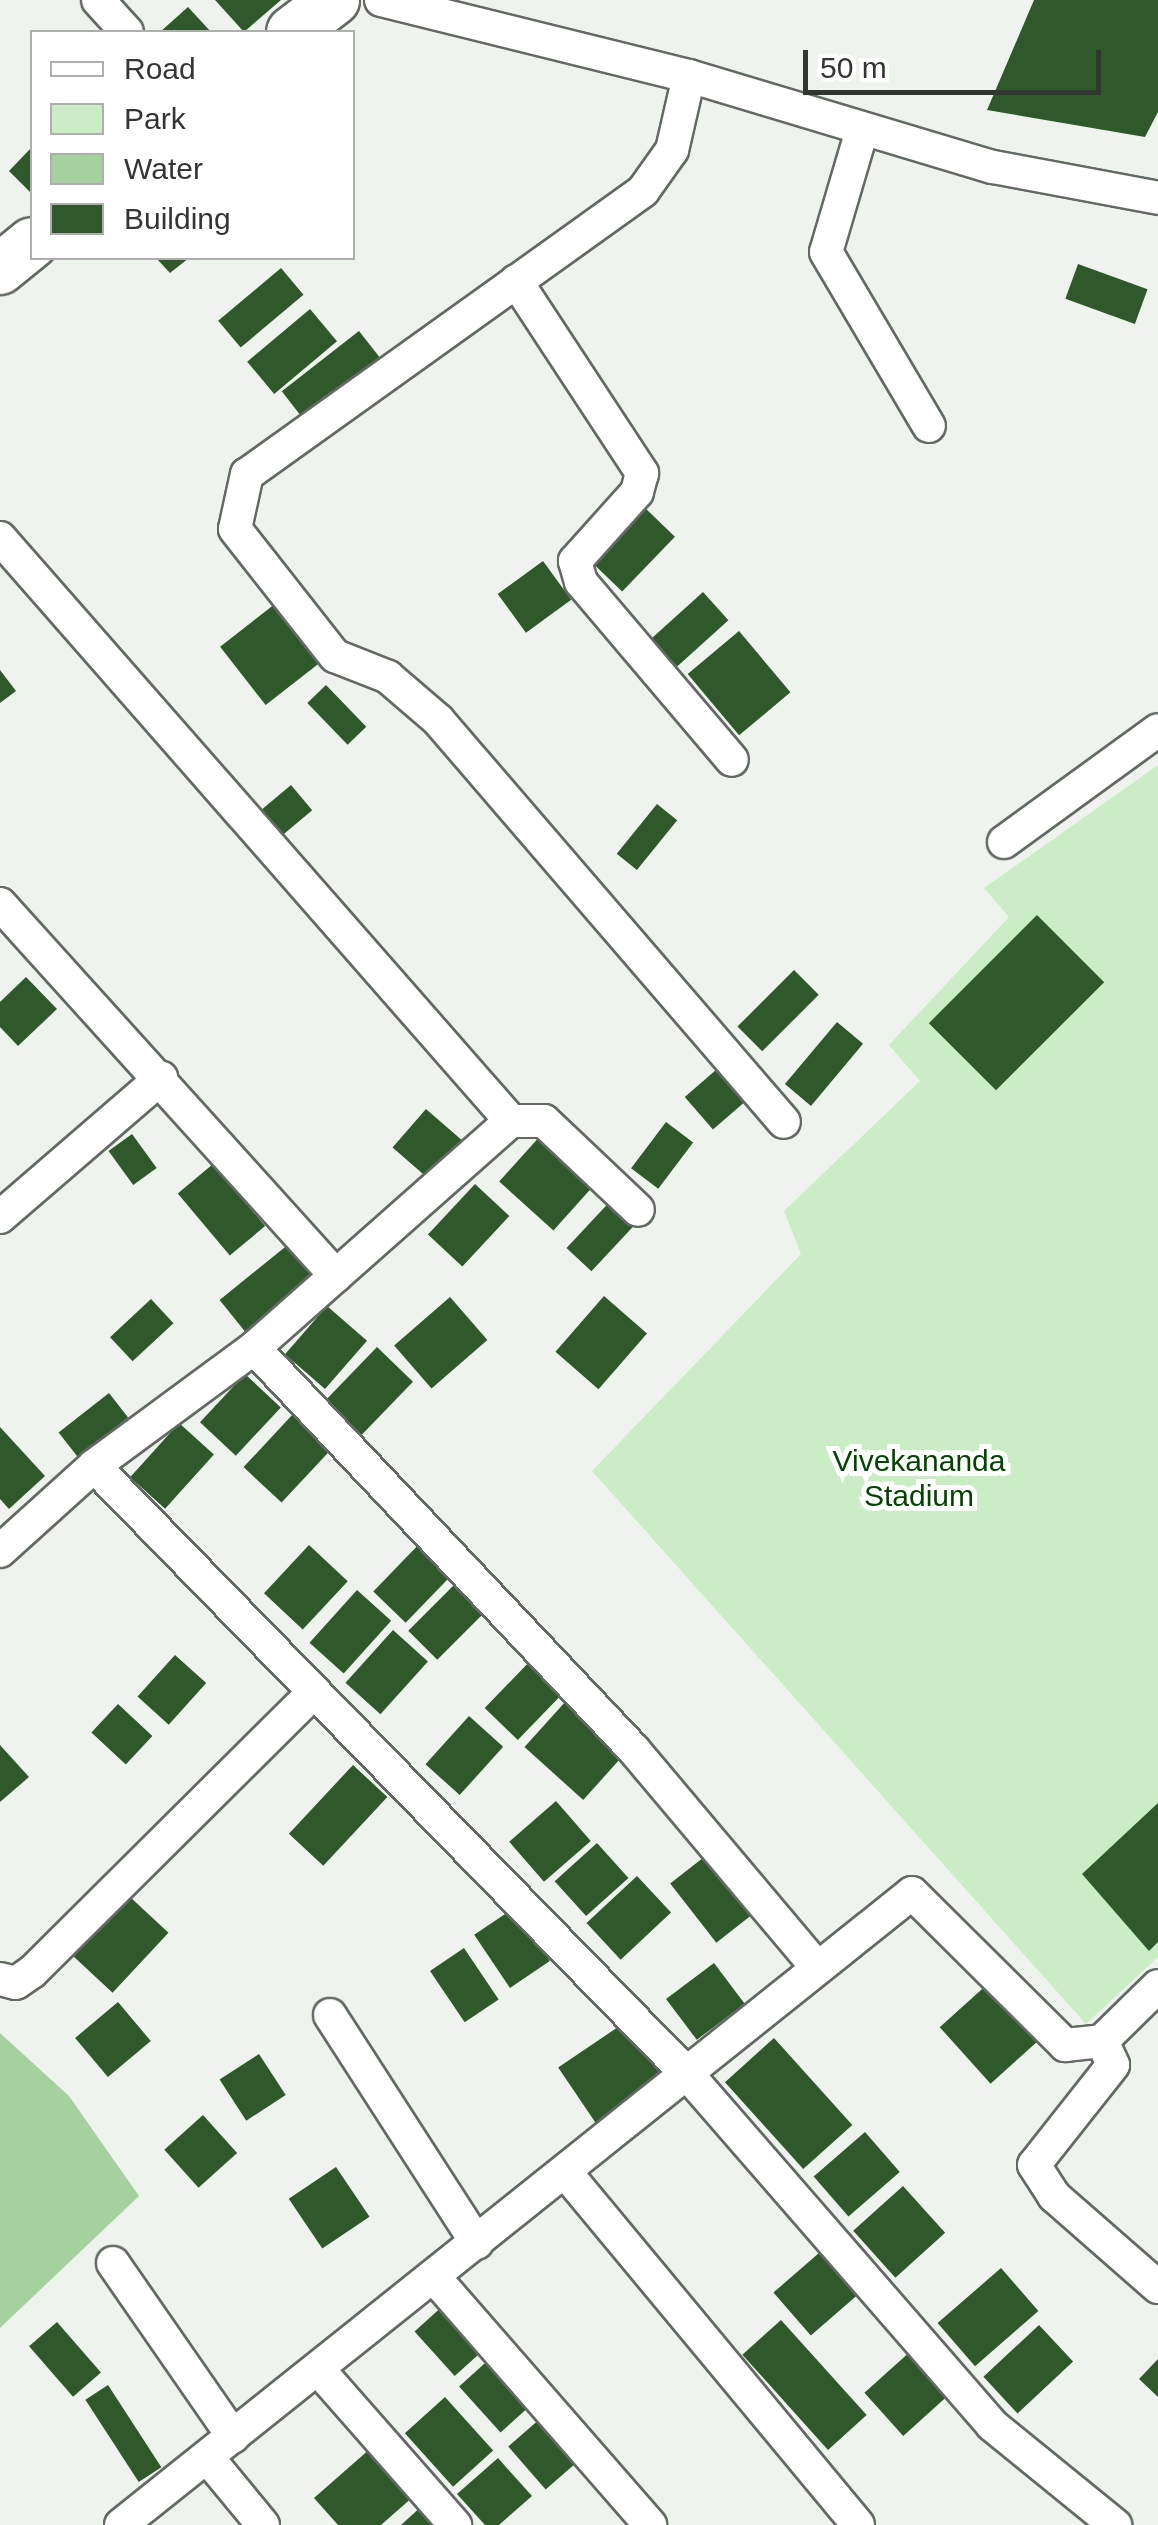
<!DOCTYPE html>
<html>
<head>
<meta charset="utf-8">
<style>
  body { margin:0 }
  #map { position:relative; width:1158px; height:2525px; overflow:hidden; background:#eef4ed; font-family:Helvetica,sans-serif }
  div>[style] { position:absolute }
  [style*='--x'] { left:calc(var(--x)*1px); top:calc(var(--y)*1px); width:calc(var(--w)*1px); rotate:calc(var(--a)*1deg) }
  .green>* { inset:0; background:#caedc5 }
  .water>* { inset:0; background:#a4d19e }
  .building>* { inset:0; background:#2f582b; transform-origin:0 0 }
  .roads { filter:drop-shadow(2px 0 #636963) drop-shadow(-2px 0 #636963) drop-shadow(0 2px #636963) drop-shadow(0 -2px #636963) }
  .minor>* { height:32px; margin:-16px; padding:0 16px; transform-origin:16px; border-radius:16px; background:#fff }
  .primary>* { height:50px; margin:-25px; padding:0 25px; transform-origin:25px; border-radius:25px; background:#fff }
  span { translate:-50% -50%; white-space:nowrap; text-align:center; line-height:1.15; -webkit-text-stroke:10px #fff; paint-order:stroke }
  .park-label { font-size:30px; color:#034500 }
  .legend { position:absolute; left:30px; top:30px; width:325px; height:230px; box-sizing:border-box; background:#fff; border:2px solid #adaead; margin:0; padding:12px 18px; list-style:none; font-size:30px; color:#333533 }
  .legend li { display:flex; align-items:center; gap:20px; height:50px }
  .legend b { width:50px; border:2px solid #adaead }
  .scale { position:absolute; left:803px; top:50px; width:298px; height:45px; box-sizing:border-box; border:5px solid #333533; border-top:0; padding-left:12px; font-size:30px; line-height:35px; white-space:nowrap; color:#333533; -webkit-text-stroke:8px #fff; paint-order:stroke }
</style>
</head>
<body>
<div id="map">
  <div class="green">
    <i style="clip-path:polygon(1158px 765px,1158px 1957px,1086px 2024px,592px 1471px,801px 1254px,784px 1211px,920px 1081px,889px 1045px,1009px 917px,984px 888px)"></i>
  </div>
  <div class="water">
    <i style="clip-path:polygon(0 2033px,69px 2096px,139px 2196px,0 2328px)"></i>
  </div>
  <div class="building">
    <i style="clip-path:polygon(215px 0,281px 0,244px 32px)"></i>
    <i style="clip-path:polygon(1034px 0,1158px 0,1158px 112px,1145px 137px,987px 110px)"></i>
    <i style="clip-path:polygon(188px 7px,211px 32px,160px 32px)"></i>
    <i style="clip-path:polygon(32px 147px,32px 194px,9px 171px)"></i>
    <i style="clip-path:polygon(156px 258px,189px 258px,170px 273px)"></i>
    <i style="left:1078px;top:264px;width:74px;height:37px;rotate:20deg"></i>
    <i style="left:281px;top:268px;width:35px;height:82px;rotate:50deg"></i>
    <i style="left:310px;top:309px;width:42px;height:82px;rotate:50deg"></i>
    <i style="left:359px;top:331px;width:36px;height:98px;rotate:52deg"></i>
    <i style="left:644px;top:507px;width:43px;height:76px;rotate:44deg"></i>
    <i style="left:543px;top:561px;width:48px;height:56px;rotate:54deg"></i>
    <i style="left:703px;top:592px;width:38px;height:69px;rotate:48deg"></i>
    <i style="left:280px;top:600px;width:74px;height:76px;rotate:52deg"></i>
    <i style="left:739px;top:631px;width:80px;height:67px;rotate:50deg"></i>
    <i style="clip-path:polygon(0 670px,16px 691px,0 703px)"></i>
    <i style="left:326px;top:685px;width:58px;height:26px;rotate:46deg"></i>
    <i style="left:291px;top:785px;width:33px;height:58px;rotate:50deg"></i>
    <i style="left:657px;top:804px;width:26px;height:64px;rotate:39deg"></i>
    <i style="left:1037px;top:915px;width:95px;height:153px;rotate:45deg"></i>
    <i style="left:794px;top:970px;width:35px;height:80px;rotate:45deg"></i>
    <i style="clip-path:polygon(26px 977px,57px 1009px,18px 1046px,0 1027px,0 1002px)"></i>
    <i style="left:837px;top:1022px;width:34px;height:81px;rotate:40deg"></i>
    <i style="left:724px;top:1063px;width:43px;height:52px;rotate:49deg"></i>
    <i style="left:426px;top:1109px;width:53px;height:51px;rotate:41deg"></i>
    <i style="left:666px;top:1122px;width:34px;height:58px;rotate:37deg"></i>
    <i style="left:132px;top:1134px;width:42px;height:29px;rotate:54deg"></i>
    <i style="left:542px;top:1134px;width:73px;height:64px;rotate:42deg"></i>
    <i style="left:213px;top:1164px;width:81px;height:46px;rotate:50deg"></i>
    <i style="left:475px;top:1184px;width:47px;height:69px;rotate:43deg"></i>
    <i style="left:617px;top:1194px;width:34px;height:74px;rotate:43deg"></i>
    <i style="left:295px;top:1239px;width:40px;height:97px;rotate:51deg"></i>
    <i style="left:604px;top:1296px;width:57px;height:74px;rotate:41deg"></i>
    <i style="left:450px;top:1297px;width:57px;height:74px;rotate:49deg"></i>
    <i style="left:151px;top:1299px;width:33px;height:56px;rotate:47deg"></i>
    <i style="left:327px;top:1306px;width:53px;height:64px;rotate:41deg"></i>
    <i style="left:377px;top:1347px;width:50px;height:74px;rotate:44deg"></i>
    <i style="left:245px;top:1374px;width:49px;height:66px;rotate:43deg"></i>
    <i style="left:109px;top:1393px;width:31px;height:64px;rotate:52deg"></i>
    <i style="left:294px;top:1413px;width:52px;height:74px;rotate:43deg"></i>
    <i style="left:179px;top:1423px;width:47px;height:73px;rotate:42deg"></i>
    <i style="clip-path:polygon(0 1427px,45px 1476px,9px 1509px,0 1499px)"></i>
    <i style="left:424px;top:1539px;width:45px;height:73px;rotate:44deg"></i>
    <i style="left:309px;top:1545px;width:53px;height:66px;rotate:43deg"></i>
    <i style="left:462px;top:1577px;width:41px;height:76px;rotate:45deg"></i>
    <i style="left:357px;top:1590px;width:46px;height:71px;rotate:42deg"></i>
    <i style="left:393px;top:1630px;width:47px;height:71px;rotate:42deg"></i>
    <i style="left:175px;top:1655px;width:42px;height:56px;rotate:42deg"></i>
    <i style="left:534px;top:1657px;width:46px;height:71px;rotate:44deg"></i>
    <i style="left:566px;top:1701px;width:79px;height:62px;rotate:42deg"></i>
    <i style="left:118px;top:1704px;width:47px;height:39px;rotate:43deg"></i>
    <i style="left:469px;top:1716px;width:46px;height:65px;rotate:42deg"></i>
    <i style="clip-path:polygon(0 1745px,29px 1777px,0 1802px)"></i>
    <i style="left:353px;top:1765px;width:47px;height:94px;rotate:43deg"></i>
    <i style="left:556px;top:1801px;width:53px;height:62px;rotate:49deg"></i>
    <i style="clip-path:polygon(1158px 1803px,1158px 1942px,1149px 1951px,1082px 1874px)"></i>
    <i style="left:597px;top:1843px;width:47px;height:57px;rotate:48deg"></i>
    <i style="left:708px;top:1854px;width:75px;height:48px;rotate:52deg"></i>
    <i style="left:637px;top:1876px;width:50px;height:69px;rotate:47deg"></i>
    <i style="left:129px;top:1896px;width:54px;height:82px;rotate:43deg"></i>
    <i style="left:514px;top:1908px;width:64px;height:48px;rotate:56deg"></i>
    <i style="left:464px;top:1948px;width:62px;height:41px;rotate:56deg"></i>
    <i style="left:714px;top:1963px;width:51px;height:60px;rotate:53deg"></i>
    <i style="left:991px;top:1981px;width:76px;height:69px;rotate:48deg"></i>
    <i style="left:118px;top:2002px;width:51px;height:56px;rotate:50deg"></i>
    <i style="left:627px;top:2021px;width:69px;height:83px;rotate:56deg"></i>
    <i style="left:774px;top:2038px;width:117px;height:66px;rotate:48deg"></i>
    <i style="left:259px;top:2054px;width:49px;height:47px;rotate:57deg"></i>
    <i style="left:203px;top:2115px;width:51px;height:52px;rotate:48deg"></i>
    <i style="left:865px;top:2132px;width:53px;height:68px;rotate:49deg"></i>
    <i style="left:336px;top:2167px;width:60px;height:57px;rotate:56deg"></i>
    <i style="left:903px;top:2186px;width:63px;height:67px;rotate:48deg"></i>
    <i style="left:827px;top:2246px;width:57px;height:71px;rotate:49deg"></i>
    <i style="left:1001px;top:2268px;width:57px;height:84px;rotate:49deg"></i>
    <i style="left:445px;top:2304px;width:60px;height:41px;rotate:48deg"></i>
    <i style="left:781px;top:2320px;width:128px;height:52px;rotate:48deg"></i>
    <i style="left:57px;top:2322px;width:67px;height:37px;rotate:49deg"></i>
    <i style="left:1039px;top:2325px;width:50px;height:76px;rotate:47deg"></i>
    <i style="left:912px;top:2350px;width:58px;height:64px;rotate:48deg"></i>
    <i style="left:494px;top:2355px;width:62px;height:47px;rotate:48deg"></i>
    <i style="clip-path:polygon(1158px 2359px,1158px 2397px,1139px 2379px)"></i>
    <i style="left:108px;top:2385px;width:98px;height:27px;rotate:57deg"></i>
    <i style="left:445px;top:2397px;width:72px;height:54px;rotate:48deg"></i>
    <i style="left:549px;top:2411px;width:57px;height:54px;rotate:49deg"></i>
    <i style="clip-path:polygon(371px 2448px,414px 2496px,381px 2525px,338px 2525px,314px 2498px)"></i>
    <i style="clip-path:polygon(498px 2458px,532px 2496px,499px 2525px,485px 2525px,457px 2494px)"></i>
    <i style="clip-path:polygon(423px 2505px,441px 2525px,401px 2525px)"></i>
  </div>
  <div class="roads">
    <div class="minor">
      <i style="--x:98;--y:0;--w:43;--a:47.8"></i>
      <i style="--x:381;--y:0;--w:317;--a:13.9"></i>
      <i style="--x:689;--y:76;--w:317;--a:16.7"></i>
      <i style="--x:993;--y:167;--w:168;--a:10.6"></i>
      <i style="--x:689;--y:76;--w:76;--a:102.9"></i>
      <i style="--x:672;--y:150;--w:50;--a:125.3"></i>
      <i style="--x:643;--y:191;--w:487;--a:144.4"></i>
      <i style="--x:247;--y:474;--w:56;--a:102.3"></i>
      <i style="--x:235;--y:529;--w:162;--a:51.8"></i>
      <i style="--x:335;--y:656;--w:57;--a:21.6"></i>
      <i style="--x:388;--y:677;--w:66;--a:40.7"></i>
      <i style="--x:438;--y:720;--w:530;--a:49.28"></i>
      <i style="--x:862;--y:130;--w:127;--a:106.4"></i>
      <i style="--x:826;--y:252;--w:202;--a:59.4"></i>
      <i style="--x:516;--y:281;--w:230;--a:56.7"></i>
      <i style="--x:642;--y:473;--w:20;--a:105"></i>
      <i style="--x:637;--y:492;--w:93;--a:131.9"></i>
      <i style="--x:575;--y:561;--w:22;--a:74"></i>
      <i style="--x:581;--y:582;--w:233;--a:49.7"></i>
      <i style="--x:0;--y:538;--w:775;--a:48.77"></i>
      <i style="--x:1004;--y:842;--w:190;--a:-36"></i>
      <i style="--x:0;--y:904;--w:501;--a:47.91"></i>
      <i style="--x:0;--y:1217;--w:213;--a:-40.8"></i>
      <i style="--x:254;--y:1348;--w:553;--a:46.61"></i>
      <i style="--x:634;--y:1750;--w:284;--a:49.9"></i>
      <i style="--x:94;--y:1466;--w:852;--a:45.71"></i>
      <i style="--x:689;--y:2076;--w:462;--a:49"></i>
      <i style="--x:992;--y:2425;--w:159;--a:39.1"></i>
      <i style="--x:0;--y:1551;--w:127;--a:-42.1"></i>
      <i style="--x:94;--y:1466;--w:199;--a:-36.4"></i>
      <i style="--x:254;--y:1348;--w:343;--a:-41.5"></i>
      <i style="--x:511;--y:1121;--w:33;--a:0"></i>
      <i style="--x:544;--y:1121;--w:129;--a:43.4"></i>
      <i style="--x:0;--y:1979;--w:16;--a:14"></i>
      <i style="--x:16;--y:1983;--w:19;--a:-35"></i>
      <i style="--x:32;--y:1972;--w:396;--a:-44.8"></i>
      <i style="--x:330;--y:2015;--w:271;--a:57.2"></i>
      <i style="--x:1102;--y:2041;--w:26;--a:65"></i>
      <i style="--x:1113;--y:2065;--w:127;--a:128.3"></i>
      <i style="--x:1034;--y:2165;--w:37;--a:57"></i>
      <i style="--x:1054;--y:2196;--w:138;--a:41.2"></i>
      <i style="--x:566;--y:2173;--w:457;--a:50.3"></i>
      <i style="--x:113;--y:2263;--w:211;--a:55.3"></i>
      <i style="--x:434;--y:2277;--w:329;--a:48.9"></i>
      <i style="--x:318;--y:2369;--w:208;--a:48.7"></i>
      <i style="--x:207;--y:2457;--w:88;--a:50.5"></i>
      <i style="--x:121;--y:2525;--w:1012;--a:-38.62"></i>
      <i style="--x:912;--y:1893;--w:216;--a:44.8"></i>
      <i style="--x:1065;--y:2045;--w:37;--a:-6"></i>
      <i style="--x:1102;--y:2041;--w:78;--a:-44.5"></i>
    </div>
    <div class="primary">
      <i style="--x:292;--y:32;--w:53;--a:-37.3"></i>
      <i style="--x:0;--y:269;--w:41;--a:-39.1"></i>
    </div>
  </div>
  <div class="park-label">
    <span style="left:919px;top:1478px">Vivekananda<br>Stadium</span>
  </div>
  <ul class="legend">
  <li><b style="height:12px;background:#fff"></b>Road</li>
  <li><b style="height:28px;background:#caedc5"></b>Park</li>
  <li><b style="height:28px;background:#a4d19e"></b>Water</li>
  <li><b style="height:28px;background:#2f582b"></b>Building</li>
  </ul>
  <div class="scale">50 m</div>
</div>
</body>
</html>
